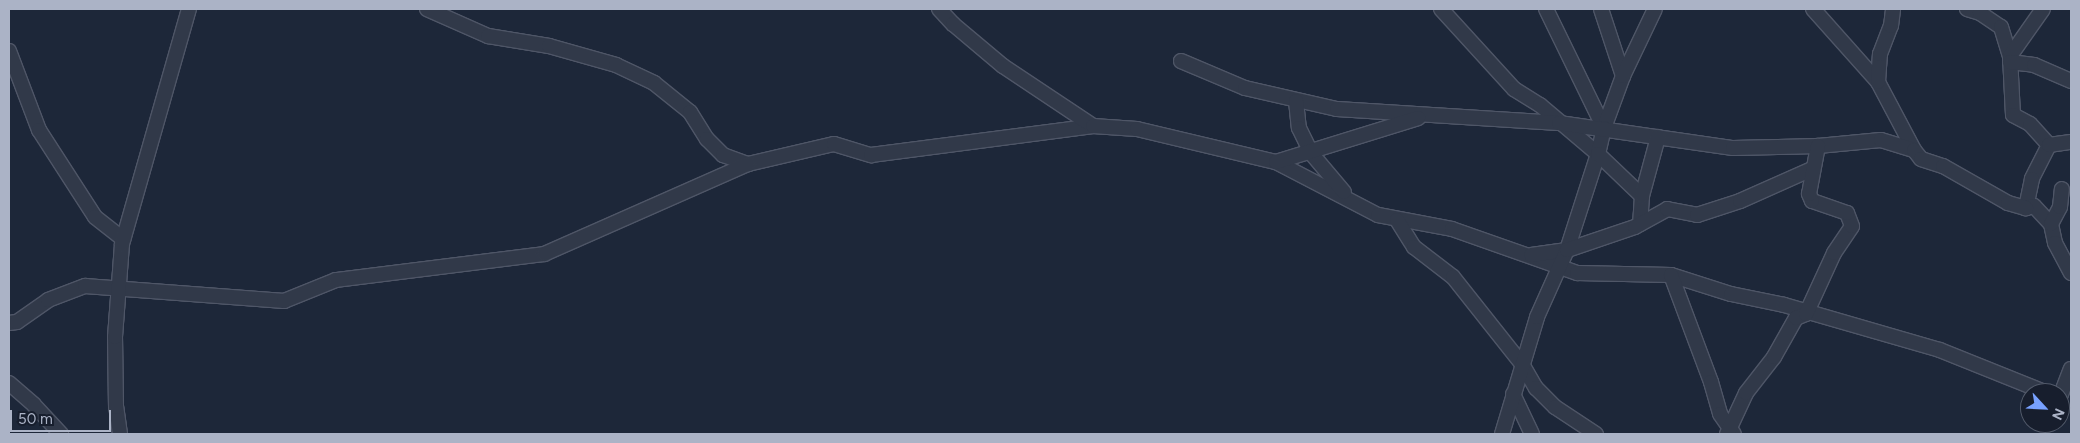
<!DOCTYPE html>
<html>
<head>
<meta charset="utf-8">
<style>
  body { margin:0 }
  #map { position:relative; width:2080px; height:443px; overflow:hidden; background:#1d2739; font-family:Figtree,sans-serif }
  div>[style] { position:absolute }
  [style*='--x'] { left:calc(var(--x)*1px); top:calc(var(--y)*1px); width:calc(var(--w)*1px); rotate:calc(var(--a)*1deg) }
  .roads { filter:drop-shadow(1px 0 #4f5667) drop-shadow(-1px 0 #4f5667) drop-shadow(0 1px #4f5667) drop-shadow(0 -1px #4f5667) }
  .minor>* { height:14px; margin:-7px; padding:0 7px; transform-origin:7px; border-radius:7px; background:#313949 }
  span { translate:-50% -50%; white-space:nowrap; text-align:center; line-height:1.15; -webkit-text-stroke:4px #171e2d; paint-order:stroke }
  .frame { position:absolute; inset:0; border:10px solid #abb3c6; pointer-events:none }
  .north { position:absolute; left:2020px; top:383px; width:50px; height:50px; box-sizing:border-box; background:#171e2d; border:1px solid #525a6a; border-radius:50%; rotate:115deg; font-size:14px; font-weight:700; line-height:20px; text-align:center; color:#abb3c6 }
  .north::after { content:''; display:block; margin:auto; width:18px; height:22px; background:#77a1ff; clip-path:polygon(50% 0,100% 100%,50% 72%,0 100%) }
  .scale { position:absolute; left:10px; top:410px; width:101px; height:22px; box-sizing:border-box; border:2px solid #abb3c6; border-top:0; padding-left:6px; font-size:15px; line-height:18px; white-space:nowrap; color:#abb3c6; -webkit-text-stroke:4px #171e2d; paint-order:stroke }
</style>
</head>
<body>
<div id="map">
  <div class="roads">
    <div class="minor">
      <i style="--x:427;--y:9;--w:67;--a:23.9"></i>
      <i style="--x:488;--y:36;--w:62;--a:9.3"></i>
      <i style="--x:549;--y:46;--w:70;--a:15.8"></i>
      <i style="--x:616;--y:65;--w:42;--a:25.3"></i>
      <i style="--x:654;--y:83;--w:46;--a:38.9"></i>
      <i style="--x:690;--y:112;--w:32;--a:58"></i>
      <i style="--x:707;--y:139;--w:23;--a:45"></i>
      <i style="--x:723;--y:155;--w:27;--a:20"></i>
      <i style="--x:748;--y:164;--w:88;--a:-13.1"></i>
      <i style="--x:834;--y:144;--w:39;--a:17"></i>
      <i style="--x:871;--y:155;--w:224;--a:-7.4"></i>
      <i style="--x:939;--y:9;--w:21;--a:47"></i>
      <i style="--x:953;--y:24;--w:65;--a:40"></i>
      <i style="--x:1003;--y:66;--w:108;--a:33.7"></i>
      <i style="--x:1093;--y:126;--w:44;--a:3.9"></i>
      <i style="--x:1137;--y:129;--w:143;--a:13.4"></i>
      <i style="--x:1276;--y:162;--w:115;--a:27.5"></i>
      <i style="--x:1378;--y:215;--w:75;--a:10.7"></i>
      <i style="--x:1452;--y:229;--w:133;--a:19.4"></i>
      <i style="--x:1577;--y:273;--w:94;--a:1.2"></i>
      <i style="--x:1671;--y:275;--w:63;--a:17.6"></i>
      <i style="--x:1731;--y:294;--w:54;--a:11.7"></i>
      <i style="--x:1784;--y:305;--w:162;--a:16.1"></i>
      <i style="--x:1940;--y:350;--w:115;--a:21.9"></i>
      <i style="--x:1441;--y:9;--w:108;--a:47.6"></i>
      <i style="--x:1514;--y:89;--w:31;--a:32"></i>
      <i style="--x:1540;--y:105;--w:76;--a:40.2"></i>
      <i style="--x:1598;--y:154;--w:101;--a:107.9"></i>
      <i style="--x:1567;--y:250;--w:36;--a:172"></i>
      <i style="--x:1546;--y:9;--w:132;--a:64"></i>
      <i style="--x:1601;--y:9;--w:71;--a:71.8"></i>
      <i style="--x:1623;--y:76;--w:55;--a:110.1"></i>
      <i style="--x:1604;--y:128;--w:27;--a:103"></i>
      <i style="--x:1598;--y:154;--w:61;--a:43.7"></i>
      <i style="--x:1642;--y:196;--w:28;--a:94"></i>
      <i style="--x:1813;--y:9;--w:98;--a:48.3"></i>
      <i style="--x:1878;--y:82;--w:77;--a:62.1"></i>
      <i style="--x:1967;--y:9;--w:14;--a:17"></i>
      <i style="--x:1980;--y:13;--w:25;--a:34"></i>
      <i style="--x:2001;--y:27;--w:30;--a:73"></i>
      <i style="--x:2010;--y:56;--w:59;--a:87.1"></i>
      <i style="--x:2013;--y:115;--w:19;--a:28"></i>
      <i style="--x:2030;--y:124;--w:28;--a:48"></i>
      <i style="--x:2049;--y:145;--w:38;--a:117"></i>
      <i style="--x:2032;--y:179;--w:30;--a:102"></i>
      <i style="--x:2026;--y:208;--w:8;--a:-14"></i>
      <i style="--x:2034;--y:206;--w:25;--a:47"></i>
      <i style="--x:2051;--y:224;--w:19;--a:78"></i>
      <i style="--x:2055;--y:243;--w:34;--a:62"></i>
      <i style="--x:9;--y:51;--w:85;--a:69.2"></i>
      <i style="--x:39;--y:130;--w:103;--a:57.2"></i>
      <i style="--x:95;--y:217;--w:36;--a:38"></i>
      <i style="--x:2010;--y:56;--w:57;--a:-54.9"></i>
      <i style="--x:1181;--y:61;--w:69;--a:22.9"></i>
      <i style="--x:1245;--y:88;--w:94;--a:12.9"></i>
      <i style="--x:1337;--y:109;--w:222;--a:3.6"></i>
      <i style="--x:1559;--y:123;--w:176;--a:8.2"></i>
      <i style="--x:1733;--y:148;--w:85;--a:-1.3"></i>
      <i style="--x:1818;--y:146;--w:63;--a:-5.4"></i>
      <i style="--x:1881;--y:140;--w:34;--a:17"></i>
      <i style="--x:1914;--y:150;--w:11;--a:52"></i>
      <i style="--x:1921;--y:159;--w:23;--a:18"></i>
      <i style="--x:1943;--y:166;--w:75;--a:29.6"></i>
      <i style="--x:2008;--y:203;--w:19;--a:16"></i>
      <i style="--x:2010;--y:62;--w:24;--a:7"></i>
      <i style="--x:2034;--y:65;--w:40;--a:23.4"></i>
      <i style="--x:1623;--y:76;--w:74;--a:-64.5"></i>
      <i style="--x:1878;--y:82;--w:28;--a:-86"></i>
      <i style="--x:1880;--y:54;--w:30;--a:-69"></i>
      <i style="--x:1891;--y:26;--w:17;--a:-83"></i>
      <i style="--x:1296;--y:101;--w:27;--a:84"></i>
      <i style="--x:1299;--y:128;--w:28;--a:64"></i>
      <i style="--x:1311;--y:153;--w:51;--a:49.8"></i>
      <i style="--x:2049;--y:145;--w:22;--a:-8"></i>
      <i style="--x:1276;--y:162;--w:149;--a:-17.2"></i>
      <i style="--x:1642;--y:196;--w:61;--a:-74.8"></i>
      <i style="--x:1397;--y:220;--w:32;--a:58"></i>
      <i style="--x:1414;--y:247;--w:49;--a:37.6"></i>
      <i style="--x:1453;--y:277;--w:111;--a:51.6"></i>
      <i style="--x:1522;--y:364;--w:28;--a:60"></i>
      <i style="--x:1536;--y:388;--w:27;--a:45"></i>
      <i style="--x:1555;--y:407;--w:49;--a:33.4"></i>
      <i style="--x:2051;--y:224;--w:19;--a:-62"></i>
      <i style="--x:2060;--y:207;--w:18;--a:-84"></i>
      <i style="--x:1671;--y:275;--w:114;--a:69.5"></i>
      <i style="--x:1711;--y:382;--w:33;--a:74"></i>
      <i style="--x:1720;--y:414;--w:24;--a:55"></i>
      <i style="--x:9;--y:323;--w:8;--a:-7"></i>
      <i style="--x:17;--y:322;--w:38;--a:-35"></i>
      <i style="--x:48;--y:300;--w:40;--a:-21"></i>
      <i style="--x:85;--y:286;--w:200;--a:4.3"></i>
      <i style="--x:284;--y:301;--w:56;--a:-22"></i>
      <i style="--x:336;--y:280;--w:210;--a:-7.1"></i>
      <i style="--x:544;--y:254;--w:223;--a:-23.8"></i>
      <i style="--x:9;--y:383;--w:33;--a:41"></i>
      <i style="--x:34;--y:405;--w:40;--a:47"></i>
      <i style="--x:1513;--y:394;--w:44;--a:64.6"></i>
      <i style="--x:2060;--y:397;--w:30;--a:-69"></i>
      <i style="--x:120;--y:434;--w:27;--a:-98"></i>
      <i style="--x:116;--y:407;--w:70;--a:-90.8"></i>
      <i style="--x:115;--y:337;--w:93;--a:-85.7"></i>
      <i style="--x:122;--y:244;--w:244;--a:-74.1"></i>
      <i style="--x:1502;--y:434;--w:122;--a:-73.3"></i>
      <i style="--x:1537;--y:317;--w:73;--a:-65.9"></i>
      <i style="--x:1567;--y:250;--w:72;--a:-18.7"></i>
      <i style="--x:1635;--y:227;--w:37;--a:-29"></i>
      <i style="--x:1667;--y:209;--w:31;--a:11"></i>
      <i style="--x:1697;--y:215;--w:45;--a:-18"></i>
      <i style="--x:1740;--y:201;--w:79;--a:-24"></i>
      <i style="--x:1727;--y:434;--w:45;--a:-65.1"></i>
      <i style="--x:1746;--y:393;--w:46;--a:-52.1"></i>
      <i style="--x:1774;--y:357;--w:45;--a:-60.6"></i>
      <i style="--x:1796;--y:318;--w:11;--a:-22"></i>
      <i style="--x:1806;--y:314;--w:67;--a:-65.3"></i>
      <i style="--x:1834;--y:253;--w:32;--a:-56"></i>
      <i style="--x:1852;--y:226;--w:14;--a:-111"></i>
      <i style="--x:1847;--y:213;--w:37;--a:-161"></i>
      <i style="--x:1812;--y:201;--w:8;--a:-113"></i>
      <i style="--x:1809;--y:194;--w:49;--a:-79.4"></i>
    </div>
  </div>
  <div class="frame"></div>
  <div class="north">N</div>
  <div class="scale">50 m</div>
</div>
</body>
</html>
